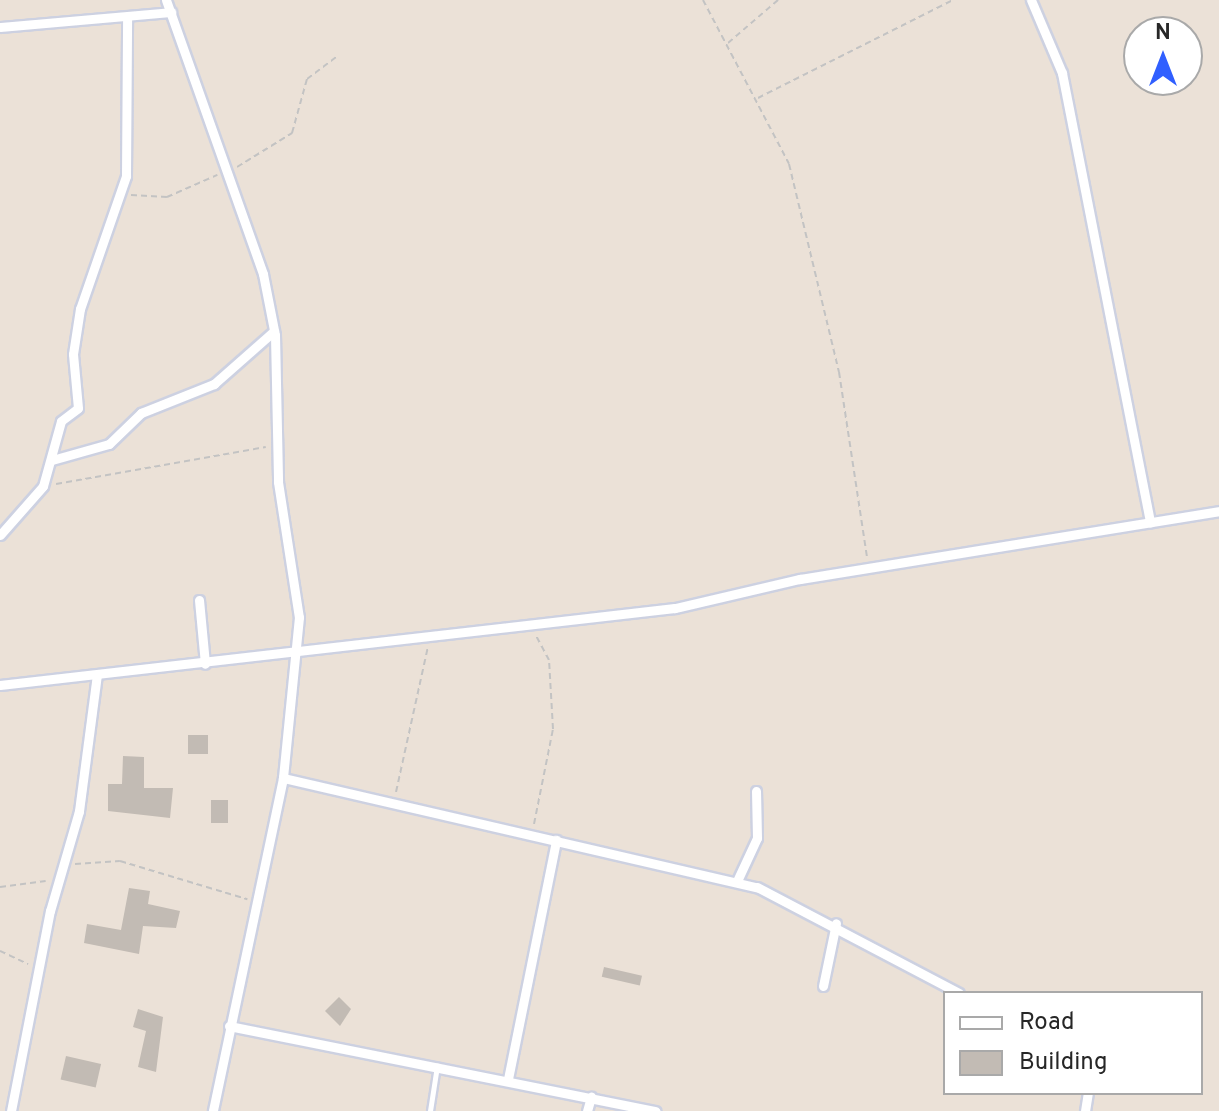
<!DOCTYPE html>
<html>
<head>
<meta charset="utf-8">
<style>
  body { margin:0 }
  #map { position:relative; width:1219px; height:1111px; overflow:hidden; background:#ebe1d7; font-family:Overpass,sans-serif }
  div>[style] { position:absolute }
  [style*='--x'] { left:calc(var(--x)*1px); top:calc(var(--y)*1px); width:calc(var(--w)*1px); rotate:calc(var(--a)*1deg) }
  .building>* { inset:0; background:#c2bbb4; transform-origin:0 0 }
  .path>* { height:2px; margin-top:-1px; transform-origin:0; background:repeating-linear-gradient(90deg,#c3c3c3 0 6px,transparent 0 10px) }
  .roads { filter:drop-shadow(2px 0 #cdd1e1) drop-shadow(-2px 0 #cdd1e1) drop-shadow(0 2px #cdd1e1) drop-shadow(0 -2px #cdd1e1) }
  .lane>* { height:5px; margin:-2.5px; padding:0 2.5px; transform-origin:2.5px; border-radius:2.5px; background:#fff }
  .street>* { height:9px; margin:-4.5px; padding:0 4.5px; transform-origin:4.5px; border-radius:4.5px; background:#fff }
  span { translate:-50% -50%; white-space:nowrap; text-align:center; line-height:1.15; -webkit-text-stroke:6px #fff; paint-order:stroke }
  .legend { position:absolute; left:943px; top:991px; width:260px; height:104px; box-sizing:border-box; background:#fff; border:2px solid #a9a9a9; margin:0; padding:10px 14px; list-style:none; font-size:24px; color:#272727 }
  .legend li { display:flex; align-items:center; gap:16px; height:40px }
  .legend b { width:40px; border:2px solid #a9a9a9 }
  .north { position:absolute; left:1123px; top:16px; width:80px; height:80px; box-sizing:border-box; background:#fff; border:2px solid #a9a9a9; border-radius:50%; rotate:0deg; font-size:22px; font-weight:700; line-height:32px; text-align:center; color:#272727 }
  .north::after { content:''; display:block; margin:auto; width:28px; height:36px; background:#305fff; clip-path:polygon(50% 0,100% 100%,50% 72%,0 100%) }
</style>
</head>
<body>
<div id="map">
  <div class="building">
    <i style="left:188px;top:735px;width:20px;height:19px"></i>
    <i style="clip-path:polygon(123px 756px,144px 757px,144px 788px,173px 788px,170px 818px,108px 811px,108px 784px,122px 784px)"></i>
    <i style="left:211px;top:800px;width:17px;height:23px"></i>
    <i style="clip-path:polygon(129px 888px,150px 891px,148px 904px,180px 911px,176px 928px,143px 926px,139px 954px,84px 943px,87px 924px,121px 930px)"></i>
    <i style="left:604px;top:967px;width:39px;height:10px;rotate:13deg"></i>
    <i style="clip-path:polygon(339px 997px,351px 1009px,340px 1026px,325px 1011px)"></i>
    <i style="clip-path:polygon(138px 1009px,163px 1017px,156px 1072px,138px 1067px,146px 1031px,133px 1027px)"></i>
    <i style="left:66px;top:1056px;width:36px;height:24px;rotate:13deg"></i>
  </div>
  <div class="path">
    <i style="--x:703;--y:0;--w:185;--a:62.3"></i>
    <i style="--x:789;--y:164;--w:214;--a:76.5"></i>
    <i style="--x:839;--y:372;--w:188;--a:81.4"></i>
    <i style="--x:728;--y:43;--w:66;--a:-40.7"></i>
    <i style="--x:758;--y:98;--w:218;--a:-26.7"></i>
    <i style="--x:237;--y:167;--w:65;--a:-31.7"></i>
    <i style="--x:292;--y:133;--w:56;--a:-74.5"></i>
    <i style="--x:307;--y:79;--w:39;--a:-37"></i>
    <i style="--x:131;--y:195;--w:36;--a:3"></i>
    <i style="--x:167;--y:197;--w:55;--a:-23.7"></i>
    <i style="--x:56;--y:484;--w:213;--a:-10"></i>
    <i style="--x:396;--y:792;--w:149;--a:-77.6"></i>
    <i style="--x:534;--y:824;--w:97;--a:-78.7"></i>
    <i style="--x:553;--y:729;--w:69;--a:-93.3"></i>
    <i style="--x:549;--y:660;--w:27;--a:-118"></i>
    <i style="--x:75;--y:864;--w:45;--a:-3.8"></i>
    <i style="--x:120;--y:861;--w:133;--a:16.7"></i>
    <i style="--x:0;--y:887;--w:46;--a:-7.4"></i>
    <i style="--x:0;--y:951;--w:31;--a:25"></i>
  </div>
  <div class="roads">
    <div class="lane">
      <i style="--x:430;--y:1111;--w:46;--a:-81.2"></i>
    </div>
    <div class="street">
      <i style="--x:166;--y:0;--w:291;--a:70.5"></i>
      <i style="--x:263;--y:274;--w:62;--a:78.9"></i>
      <i style="--x:275;--y:335;--w:147;--a:88.8"></i>
      <i style="--x:278;--y:482;--w:137;--a:81.2"></i>
      <i style="--x:299;--y:617;--w:162;--a:95.7"></i>
      <i style="--x:283;--y:778;--w:340;--a:101.9"></i>
      <i style="--x:1031;--y:0;--w:79;--a:67"></i>
      <i style="--x:1062;--y:73;--w:458;--a:78.9"></i>
      <i style="--x:0;--y:27;--w:172;--a:-5"></i>
      <i style="--x:52;--y:460;--w:59;--a:-15.7"></i>
      <i style="--x:109;--y:444;--w:45;--a:-44.1"></i>
      <i style="--x:141;--y:413;--w:79;--a:-21.7"></i>
      <i style="--x:214;--y:384;--w:80;--a:-41.5"></i>
      <i style="--x:0;--y:535;--w:65;--a:-48.7"></i>
      <i style="--x:43;--y:486;--w:67;--a:-74.5"></i>
      <i style="--x:61;--y:421;--w:21;--a:-37"></i>
      <i style="--x:78;--y:408;--w:54;--a:-95.3"></i>
      <i style="--x:73;--y:354;--w:46;--a:-81.2"></i>
      <i style="--x:80;--y:309;--w:141;--a:-70.9"></i>
      <i style="--x:126;--y:176;--w:159;--a:-89.6"></i>
      <i style="--x:199;--y:600;--w:64;--a:84.6"></i>
      <i style="--x:0;--y:685;--w:679;--a:-6.51"></i>
      <i style="--x:675;--y:608;--w:128;--a:-13.1"></i>
      <i style="--x:800;--y:579;--w:424;--a:-9.2"></i>
      <i style="--x:283;--y:778;--w:486;--a:13"></i>
      <i style="--x:757;--y:887;--w:228;--a:27.7"></i>
      <i style="--x:737;--y:881;--w:47;--a:-65.1"></i>
      <i style="--x:757;--y:838;--w:47;--a:-91.2"></i>
      <i style="--x:823;--y:986;--w:64;--a:-78.3"></i>
      <i style="--x:229;--y:1026;--w:435;--a:11.3"></i>
      <i style="--x:508;--y:1079;--w:244;--a:-78.6"></i>
      <i style="--x:11;--y:1111;--w:204;--a:-79"></i>
      <i style="--x:50;--y:911;--w:104;--a:-73.8"></i>
      <i style="--x:79;--y:811;--w:137;--a:-82.5"></i>
      <i style="--x:587;--y:1111;--w:15;--a:-74"></i>
      <i style="--x:1085;--y:1111;--w:18;--a:-81"></i>
    </div>
  </div>
  <ul class="legend">
  <li><b style="height:10px;background:#fff"></b>Road</li>
  <li><b style="height:22px;background:#c2bbb4"></b>Building</li>
  </ul>
  <div class="north">N</div>
</div>
</body>
</html>
